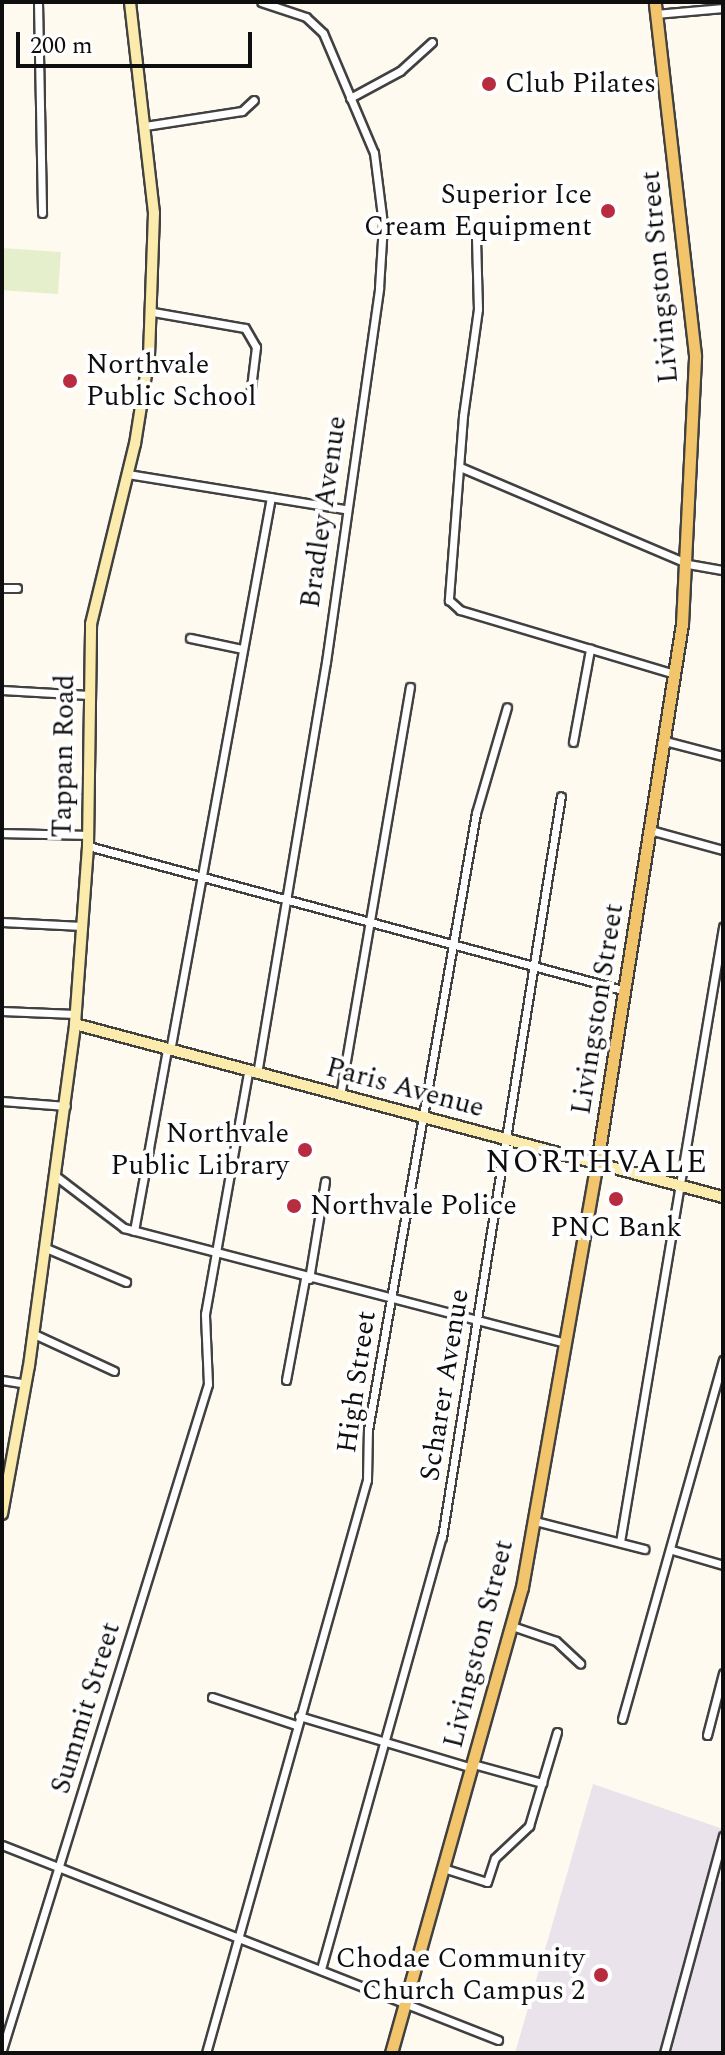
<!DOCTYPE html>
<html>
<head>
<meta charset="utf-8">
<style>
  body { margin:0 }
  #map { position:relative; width:725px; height:2055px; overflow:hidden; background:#fefaf0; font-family:Spectral,serif }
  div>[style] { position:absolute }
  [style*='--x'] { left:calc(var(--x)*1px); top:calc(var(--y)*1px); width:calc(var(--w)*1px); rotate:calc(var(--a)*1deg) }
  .industrial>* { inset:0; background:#eae3ec }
  .pitch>* { inset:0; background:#e6efcc; transform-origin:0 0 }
  .roads { filter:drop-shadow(2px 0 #414141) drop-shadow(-2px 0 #414141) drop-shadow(0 2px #414141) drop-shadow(0 -2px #414141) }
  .street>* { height:7px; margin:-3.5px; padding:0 3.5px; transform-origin:3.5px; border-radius:3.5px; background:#fff }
  .secondary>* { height:10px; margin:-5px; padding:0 5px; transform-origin:5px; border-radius:5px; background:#fbecae }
  .primary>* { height:11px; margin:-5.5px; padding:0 5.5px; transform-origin:5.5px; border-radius:5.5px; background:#f2c56c }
  .dots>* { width:22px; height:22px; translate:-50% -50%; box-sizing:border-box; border:4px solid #fff; border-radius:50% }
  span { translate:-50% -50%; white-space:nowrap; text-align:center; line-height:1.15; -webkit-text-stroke:8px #fff; paint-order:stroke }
  .poi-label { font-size:28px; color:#0e0e0e }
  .left { translate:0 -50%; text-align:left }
  .right { translate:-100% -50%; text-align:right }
  .street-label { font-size:28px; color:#0e0e0e }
  .quarter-label { font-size:32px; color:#0e0e0e; letter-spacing:2px }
  .frame { position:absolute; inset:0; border:4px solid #0e0e0e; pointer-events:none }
  .scale { position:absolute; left:16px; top:32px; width:236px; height:36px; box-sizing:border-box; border:4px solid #0e0e0e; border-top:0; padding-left:10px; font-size:24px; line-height:28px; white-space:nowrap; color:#0e0e0e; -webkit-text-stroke:6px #fff; paint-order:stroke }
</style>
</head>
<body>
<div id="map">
  <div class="industrial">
    <i style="clip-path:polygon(593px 1784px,723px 1829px,709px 1876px,723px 1882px,723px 2053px,515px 2053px)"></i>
  </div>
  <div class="pitch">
    <i style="left:2px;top:248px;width:59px;height:42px;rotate:4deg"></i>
  </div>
  <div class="roads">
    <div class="street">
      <i style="--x:38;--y:2;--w:211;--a:88.9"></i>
      <i style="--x:656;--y:14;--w:67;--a:-5.1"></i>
      <i style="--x:350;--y:98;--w:57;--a:-28.4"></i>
      <i style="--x:400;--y:71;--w:43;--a:-42.2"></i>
      <i style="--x:145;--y:126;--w:98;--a:-8.8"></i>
      <i style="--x:242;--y:111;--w:16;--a:-43"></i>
      <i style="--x:476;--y:238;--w:71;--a:88.4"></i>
      <i style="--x:478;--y:309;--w:108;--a:98"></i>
      <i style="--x:463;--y:416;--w:185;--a:94.4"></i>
      <i style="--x:449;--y:600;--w:15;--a:42"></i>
      <i style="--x:460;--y:610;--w:224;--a:16.6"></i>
      <i style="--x:153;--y:312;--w:93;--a:9.9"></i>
      <i style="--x:245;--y:328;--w:22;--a:60"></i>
      <i style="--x:256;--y:347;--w:49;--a:97"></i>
      <i style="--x:460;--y:467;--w:248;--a:23"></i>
      <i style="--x:688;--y:564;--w:36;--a:10"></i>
      <i style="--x:128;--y:474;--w:220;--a:9.2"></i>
      <i style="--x:2;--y:588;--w:15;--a:0"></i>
      <i style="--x:190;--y:638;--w:53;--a:11.9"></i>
      <i style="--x:2;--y:690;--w:87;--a:3.3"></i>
      <i style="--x:665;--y:741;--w:60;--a:14.5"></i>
      <i style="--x:573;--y:742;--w:95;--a:-79.6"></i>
      <i style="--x:650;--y:830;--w:76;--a:15.3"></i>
      <i style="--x:2;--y:833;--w:86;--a:1.3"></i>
      <i style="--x:88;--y:846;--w:557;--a:15.08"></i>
      <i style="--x:2;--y:922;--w:80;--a:2.9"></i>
      <i style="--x:2;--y:1011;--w:73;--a:2.4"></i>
      <i style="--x:170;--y:1051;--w:563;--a:-79.67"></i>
      <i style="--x:257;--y:1074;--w:418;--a:-80.5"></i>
      <i style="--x:326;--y:662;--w:378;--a:-81.9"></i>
      <i style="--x:379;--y:288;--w:64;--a:-86.4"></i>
      <i style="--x:383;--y:224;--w:72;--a:-97.2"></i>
      <i style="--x:374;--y:153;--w:130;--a:-113"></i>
      <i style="--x:323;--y:33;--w:23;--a:-137"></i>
      <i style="--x:306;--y:17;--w:47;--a:-161.6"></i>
      <i style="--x:340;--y:1096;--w:415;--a:-80.3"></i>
      <i style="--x:2;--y:1101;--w:64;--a:4.5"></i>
      <i style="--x:57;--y:1177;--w:84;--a:37.3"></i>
      <i style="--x:124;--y:1228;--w:455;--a:14.6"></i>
      <i style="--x:134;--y:1231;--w:184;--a:-79.7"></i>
      <i style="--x:46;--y:1248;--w:87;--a:23"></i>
      <i style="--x:309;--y:1279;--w:99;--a:-80.7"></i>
      <i style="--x:34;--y:1334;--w:88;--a:24.8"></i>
      <i style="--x:2;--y:1380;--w:24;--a:9"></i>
      <i style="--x:286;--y:1380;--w:104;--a:-79.4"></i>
      <i style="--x:535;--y:1521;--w:113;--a:14.4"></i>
      <i style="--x:620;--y:1542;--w:624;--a:-80.49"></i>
      <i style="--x:672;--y:1550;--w:53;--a:16.4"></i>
      <i style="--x:512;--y:1626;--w:46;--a:18.8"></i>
      <i style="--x:556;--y:1641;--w:33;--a:43"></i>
      <i style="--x:212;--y:1697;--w:89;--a:18.4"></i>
      <i style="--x:299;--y:1716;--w:181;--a:16.7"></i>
      <i style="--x:622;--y:1719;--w:373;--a:-74.3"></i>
      <i style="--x:707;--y:1735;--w:64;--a:-75.5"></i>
      <i style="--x:473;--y:1764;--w:72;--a:15.4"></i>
      <i style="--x:2;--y:1845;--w:533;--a:21.46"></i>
      <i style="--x:443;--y:1868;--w:46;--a:17.7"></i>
      <i style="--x:487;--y:1882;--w:25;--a:-72"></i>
      <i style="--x:495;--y:1858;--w:47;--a:-43.3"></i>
      <i style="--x:529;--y:1826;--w:98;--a:-73.4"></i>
      <i style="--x:321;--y:1969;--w:449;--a:-74.4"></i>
      <i style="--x:442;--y:1537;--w:750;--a:-80.88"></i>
      <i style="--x:2;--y:2050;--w:697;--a:-72.81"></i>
      <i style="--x:208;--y:1384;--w:70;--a:-92.5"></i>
      <i style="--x:205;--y:1314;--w:246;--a:-79.9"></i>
      <i style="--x:206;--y:2053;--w:595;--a:-74.31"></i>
      <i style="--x:367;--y:1480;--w:50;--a:-88.9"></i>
      <i style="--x:368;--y:1430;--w:626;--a:-80.07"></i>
      <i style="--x:476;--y:813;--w:110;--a:-73.7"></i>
      <i style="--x:664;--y:2053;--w:225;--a:-74.8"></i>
    </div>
    <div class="secondary">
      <i style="--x:75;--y:1024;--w:671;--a:14.95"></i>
      <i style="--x:2;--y:1514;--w:150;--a:-79.7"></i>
      <i style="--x:29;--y:1366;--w:345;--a:-82.3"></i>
      <i style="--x:75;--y:1024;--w:178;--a:-85.8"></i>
      <i style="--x:88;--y:846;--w:222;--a:-89.2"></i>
      <i style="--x:91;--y:624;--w:185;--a:-76.3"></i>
      <i style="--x:135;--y:444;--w:89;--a:-81"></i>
      <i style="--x:149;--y:356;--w:143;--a:-88"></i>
      <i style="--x:154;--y:213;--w:212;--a:-96.5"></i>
    </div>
    <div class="primary">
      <i style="--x:391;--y:2053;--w:484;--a:-74.3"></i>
      <i style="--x:522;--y:1587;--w:431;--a:-80"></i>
      <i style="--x:597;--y:1163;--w:546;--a:-81.04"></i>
      <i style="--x:682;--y:624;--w:269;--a:-87.2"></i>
      <i style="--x:695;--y:355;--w:355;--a:-96.5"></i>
    </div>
  </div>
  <div class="dots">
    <i style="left:489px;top:84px;background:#b82c40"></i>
    <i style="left:608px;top:211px;background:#b82c40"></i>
    <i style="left:70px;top:381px;background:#b82c40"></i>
    <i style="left:305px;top:1150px;background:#b82c40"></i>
    <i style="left:616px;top:1199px;background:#b82c40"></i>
    <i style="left:294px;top:1206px;background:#b82c40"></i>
    <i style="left:601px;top:1975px;background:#b82c40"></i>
  </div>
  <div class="poi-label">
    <span class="left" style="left:505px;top:84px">Club Pilates</span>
    <span class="right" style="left:592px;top:211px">Superior Ice<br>Cream Equipment</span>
    <span class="left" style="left:86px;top:381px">Northvale<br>Public School</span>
    <span class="right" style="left:289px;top:1150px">Northvale<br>Public Library</span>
    <span class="left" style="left:310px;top:1206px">Northvale Police</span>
    <span style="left:616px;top:1228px">PNC Bank</span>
    <span class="right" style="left:585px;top:1975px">Chodae Community<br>Church Campus 2</span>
  </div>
  <div class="street-label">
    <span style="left:660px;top:277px;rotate:-95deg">Livingston Street</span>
    <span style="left:324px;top:512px;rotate:-82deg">Bradley Avenue</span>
    <span style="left:64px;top:756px;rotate:-89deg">Tappan Road</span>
    <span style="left:598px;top:1009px;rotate:-81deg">Livingston Street</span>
    <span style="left:405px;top:1088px;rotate:15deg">Paris Avenue</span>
    <span style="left:357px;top:1382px;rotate:-82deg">High Street</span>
    <span style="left:445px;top:1385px;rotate:-81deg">Scharer Avenue</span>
    <span style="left:479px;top:1644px;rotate:-76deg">Livingston Street</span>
    <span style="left:86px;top:1708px;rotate:-73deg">Summit Street</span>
  </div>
  <div class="quarter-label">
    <span style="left:597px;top:1163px">NORTHVALE</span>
  </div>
  <div class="frame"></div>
  <div class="scale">200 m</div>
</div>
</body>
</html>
